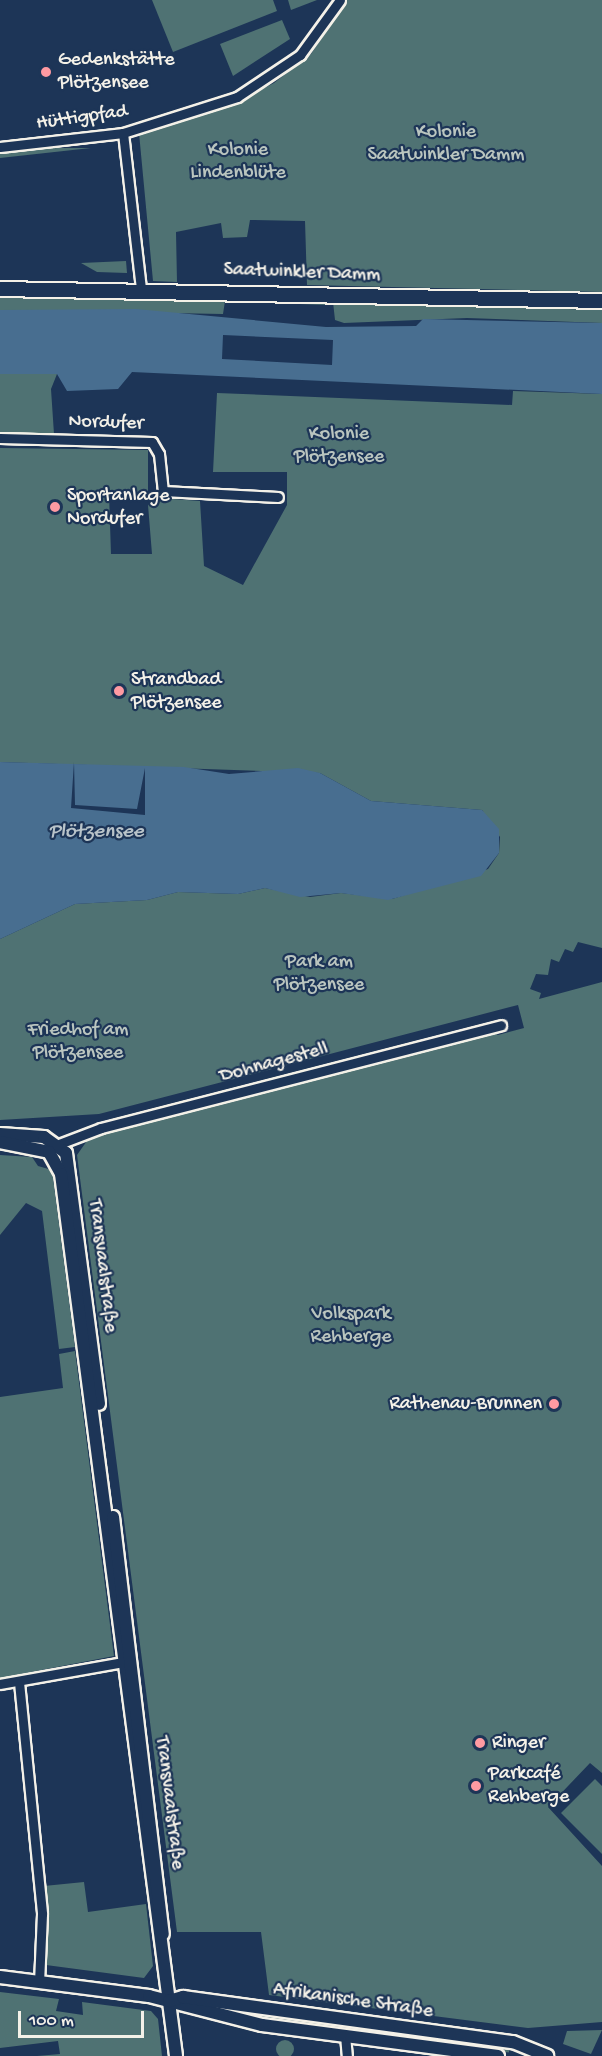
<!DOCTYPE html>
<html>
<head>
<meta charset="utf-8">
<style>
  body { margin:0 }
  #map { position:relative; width:602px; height:2056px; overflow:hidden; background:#1d3557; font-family:"Gochi Hand",sans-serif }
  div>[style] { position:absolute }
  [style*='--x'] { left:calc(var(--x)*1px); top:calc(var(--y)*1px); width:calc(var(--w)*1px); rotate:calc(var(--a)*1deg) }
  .green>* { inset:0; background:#4f7273; transform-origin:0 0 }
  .round { border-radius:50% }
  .water>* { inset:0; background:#486e90 }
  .pier>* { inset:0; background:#1d3557 }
  .roads { filter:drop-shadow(2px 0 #f4f1e8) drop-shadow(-2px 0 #f4f1e8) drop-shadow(0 2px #f4f1e8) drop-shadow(0 -2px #f4f1e8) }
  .minor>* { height:9px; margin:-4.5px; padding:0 4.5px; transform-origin:4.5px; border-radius:4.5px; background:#1d3557 }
  .tertiary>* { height:12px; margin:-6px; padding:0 6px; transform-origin:6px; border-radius:6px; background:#1d3557 }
  .secondary>* { height:14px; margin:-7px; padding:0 7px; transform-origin:7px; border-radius:7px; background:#1d3557 }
  .dots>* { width:16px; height:16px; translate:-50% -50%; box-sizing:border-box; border:3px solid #1d3557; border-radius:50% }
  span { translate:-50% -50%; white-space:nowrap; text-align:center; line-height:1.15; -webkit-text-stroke:4.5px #1d3557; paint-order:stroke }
  .poi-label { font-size:20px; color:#f4f1e8 }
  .left { translate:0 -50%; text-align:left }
  .right { translate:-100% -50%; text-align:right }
  .street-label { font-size:20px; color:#f4f1e8 }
  .park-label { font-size:20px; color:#bac5bf }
  .water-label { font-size:21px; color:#b8c3c9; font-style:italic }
  .scale { position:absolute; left:18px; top:2011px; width:126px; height:27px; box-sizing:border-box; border:3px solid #f4f1e8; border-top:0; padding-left:8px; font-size:18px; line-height:21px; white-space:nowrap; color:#f4f1e8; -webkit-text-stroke:4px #1d3557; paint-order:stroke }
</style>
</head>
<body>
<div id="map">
  <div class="green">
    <i style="clip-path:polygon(152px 0,273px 0,277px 11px,173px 52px)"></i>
    <i style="clip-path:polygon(288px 0,317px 0,291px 10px)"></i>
    <i style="clip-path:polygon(347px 0,602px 0,602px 292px,307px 285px,305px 221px,250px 220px,247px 237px,223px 238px,221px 223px,176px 232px,177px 282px,153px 281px,139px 133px,237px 102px,274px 83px,311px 54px)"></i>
    <i style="clip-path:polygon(282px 20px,290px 39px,233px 76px,220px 44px)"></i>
    <i style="clip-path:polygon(48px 148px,91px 148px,0 158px,0 153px)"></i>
    <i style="clip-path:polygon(126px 261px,127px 273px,97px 272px,81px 263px)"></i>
    <i style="clip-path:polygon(34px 295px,325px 302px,326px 305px,225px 301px,223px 314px,0 310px,0 298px)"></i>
    <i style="clip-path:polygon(333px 302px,602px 310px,602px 323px,467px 318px,344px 323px,335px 320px)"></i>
    <i style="clip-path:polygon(0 374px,57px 374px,51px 389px,54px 434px,0 433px)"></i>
    <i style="clip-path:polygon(513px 391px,602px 394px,602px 948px,578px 942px,573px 952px,565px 949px,559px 962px,551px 959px,548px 975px,536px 974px,530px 989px,541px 993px,539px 999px,602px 982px,602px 1773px,590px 1763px,548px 1807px,602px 1866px,602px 2022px,528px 2028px,269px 1995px,261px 1932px,177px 1932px,77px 1155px,91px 1135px,490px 1030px,498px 1035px,524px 1028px,518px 1005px,99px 1114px,0 1120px,0 939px,75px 904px,147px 900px,178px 892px,238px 894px,265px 888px,310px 897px,341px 893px,392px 899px,488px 869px,499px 853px,500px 837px,482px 810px,371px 801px,320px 773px,0 762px,0 448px,148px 450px,148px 493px,109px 493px,111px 554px,152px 554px,148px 505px,160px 498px,200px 501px,204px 566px,243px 585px,287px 505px,287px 472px,213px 472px,217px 393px,512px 405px)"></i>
    <i style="clip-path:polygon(0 1155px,32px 1157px,38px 1166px,52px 1170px,75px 1347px,59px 1349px,42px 1211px,26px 1203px,0 1235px)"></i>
    <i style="clip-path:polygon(75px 1351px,114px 1656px,0 1678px,0 1397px,63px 1388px,59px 1354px)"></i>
    <i style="clip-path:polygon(595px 1779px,602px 1786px,602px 1854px,561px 1813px)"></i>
    <i style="clip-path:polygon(84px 1882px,88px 1912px,146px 1904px,153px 1966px,144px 1978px,46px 1965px,44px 1886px)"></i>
    <i style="clip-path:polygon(0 1992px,59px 1999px,56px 2011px,83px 2015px,82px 2002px,151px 2011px,158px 2019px,162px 2056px,37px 2056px,60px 2054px,58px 2041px,0 2048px)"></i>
    <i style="clip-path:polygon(236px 2011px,334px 2023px,336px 2026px,276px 2021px)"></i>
    <i style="left:364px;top:2027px;width:147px;height:5px;rotate:8deg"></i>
    <i style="clip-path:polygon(602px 2030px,591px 2054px,563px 2044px,567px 2031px)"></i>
    <i class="round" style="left:276px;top:2040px;width:18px;height:18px"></i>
  </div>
  <div class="water">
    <i style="clip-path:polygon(evenodd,136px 309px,326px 327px,416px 326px,423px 319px,602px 323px,602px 394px,132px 372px,118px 389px,67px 391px,57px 374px,0 374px,0 310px,136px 309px,223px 335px,333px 340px,332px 365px,222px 359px,223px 335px)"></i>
    <i style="clip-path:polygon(0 762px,184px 767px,229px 774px,298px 768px,320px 773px,371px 801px,482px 810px,499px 829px,499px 853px,481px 876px,388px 900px,341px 893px,300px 897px,265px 888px,238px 894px,178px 892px,147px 900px,75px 904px,0 939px)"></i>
  </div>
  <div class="pier">
    <i style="clip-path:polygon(74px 762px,75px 805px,137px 809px,145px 768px,145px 815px,71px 808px)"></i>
  </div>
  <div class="roads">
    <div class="minor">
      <i style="--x:123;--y:133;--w:156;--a:83.4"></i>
      <i style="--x:0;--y:147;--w:124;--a:-6.5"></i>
      <i style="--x:123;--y:133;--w:120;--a:-17.5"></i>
      <i style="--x:237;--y:97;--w:76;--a:-33.7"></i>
      <i style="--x:300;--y:55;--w:68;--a:-54"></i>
      <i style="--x:0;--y:438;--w:152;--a:1.5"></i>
      <i style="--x:152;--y:442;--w:14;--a:60"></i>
      <i style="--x:159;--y:454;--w:37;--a:84"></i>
      <i style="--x:163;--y:491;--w:115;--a:3"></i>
      <i style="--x:59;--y:1144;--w:45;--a:-20.9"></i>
      <i style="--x:101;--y:1128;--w:413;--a:-14.4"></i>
      <i style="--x:19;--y:1682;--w:233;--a:84.3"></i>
      <i style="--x:42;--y:1914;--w:68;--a:92.5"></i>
      <i style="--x:0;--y:1684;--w:125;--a:-10.1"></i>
      <i style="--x:345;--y:2035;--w:21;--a:85"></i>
    </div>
    <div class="tertiary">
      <i style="--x:0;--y:1134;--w:44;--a:3.9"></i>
      <i style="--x:44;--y:1137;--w:27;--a:36"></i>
      <i style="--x:66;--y:1153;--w:253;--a:82.5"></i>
      <i style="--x:0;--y:1142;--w:50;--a:11.5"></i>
      <i style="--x:49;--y:1152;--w:25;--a:61"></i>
      <i style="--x:61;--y:1174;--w:889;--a:82.57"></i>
      <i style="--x:113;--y:1517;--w:420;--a:83.2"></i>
      <i style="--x:0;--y:1977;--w:150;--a:7.3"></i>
      <i style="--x:149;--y:1996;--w:117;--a:14.4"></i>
      <i style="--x:262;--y:2025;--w:238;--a:7.5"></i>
      <i style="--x:169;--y:2001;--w:15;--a:-16"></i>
      <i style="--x:183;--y:1997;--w:333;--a:7.8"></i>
      <i style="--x:513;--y:2042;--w:37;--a:22"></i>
    </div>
    <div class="secondary">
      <i style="--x:0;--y:289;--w:602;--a:1.14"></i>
    </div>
  </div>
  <div class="dots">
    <i style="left:46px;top:72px;background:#ff9aa2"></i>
    <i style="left:55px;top:507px;background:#ff9aa2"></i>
    <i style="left:119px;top:691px;background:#ff9aa2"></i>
    <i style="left:554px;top:1404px;background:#ff9aa2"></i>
    <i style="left:480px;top:1743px;background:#ff9aa2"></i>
    <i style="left:476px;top:1786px;background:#ff9aa2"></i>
  </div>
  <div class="poi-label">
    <span class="left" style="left:58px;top:72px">Gedenkstätte<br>Plötzensee</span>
    <span class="left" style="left:67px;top:508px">Sportanlage<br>Nordufer</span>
    <span class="left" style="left:131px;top:692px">Strandbad<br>Plötzensee</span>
    <span class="right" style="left:542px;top:1404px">Rathenau-Brunnen</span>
    <span class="left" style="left:492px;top:1743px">Ringer</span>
    <span class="left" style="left:488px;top:1786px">Parkcafé<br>Rehberge</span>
  </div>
  <div class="street-label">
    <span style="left:82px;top:118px;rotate:-8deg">Hüttigpfad</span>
    <span style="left:302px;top:273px;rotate:2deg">Saatwinkler Damm</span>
    <span style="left:106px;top:423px;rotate:2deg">Nordufer</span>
    <span style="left:274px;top:1063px;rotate:-15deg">Dohnagestell</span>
    <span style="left:102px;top:1266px;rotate:83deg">Transvaalstraße</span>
    <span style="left:169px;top:1803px;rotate:83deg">Transvaalstraße</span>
    <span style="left:353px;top:2001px;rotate:8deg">Afrikanische Straße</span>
  </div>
  <div class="park-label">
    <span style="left:446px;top:144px">Kolonie<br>Saatwinkler Damm</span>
    <span style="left:238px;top:162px">Kolonie<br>Lindenblüte</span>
    <span style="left:339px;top:446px">Kolonie<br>Plötzensee</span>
    <span style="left:319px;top:974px">Park am<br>Plötzensee</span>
    <span style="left:78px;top:1042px">Friedhof am<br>Plötzensee</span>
    <span style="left:351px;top:1326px">Volkspark<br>Rehberge</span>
  </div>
  <div class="water-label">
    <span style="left:96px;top:833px">Plötzensee</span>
  </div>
  <div class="scale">100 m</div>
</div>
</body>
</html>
